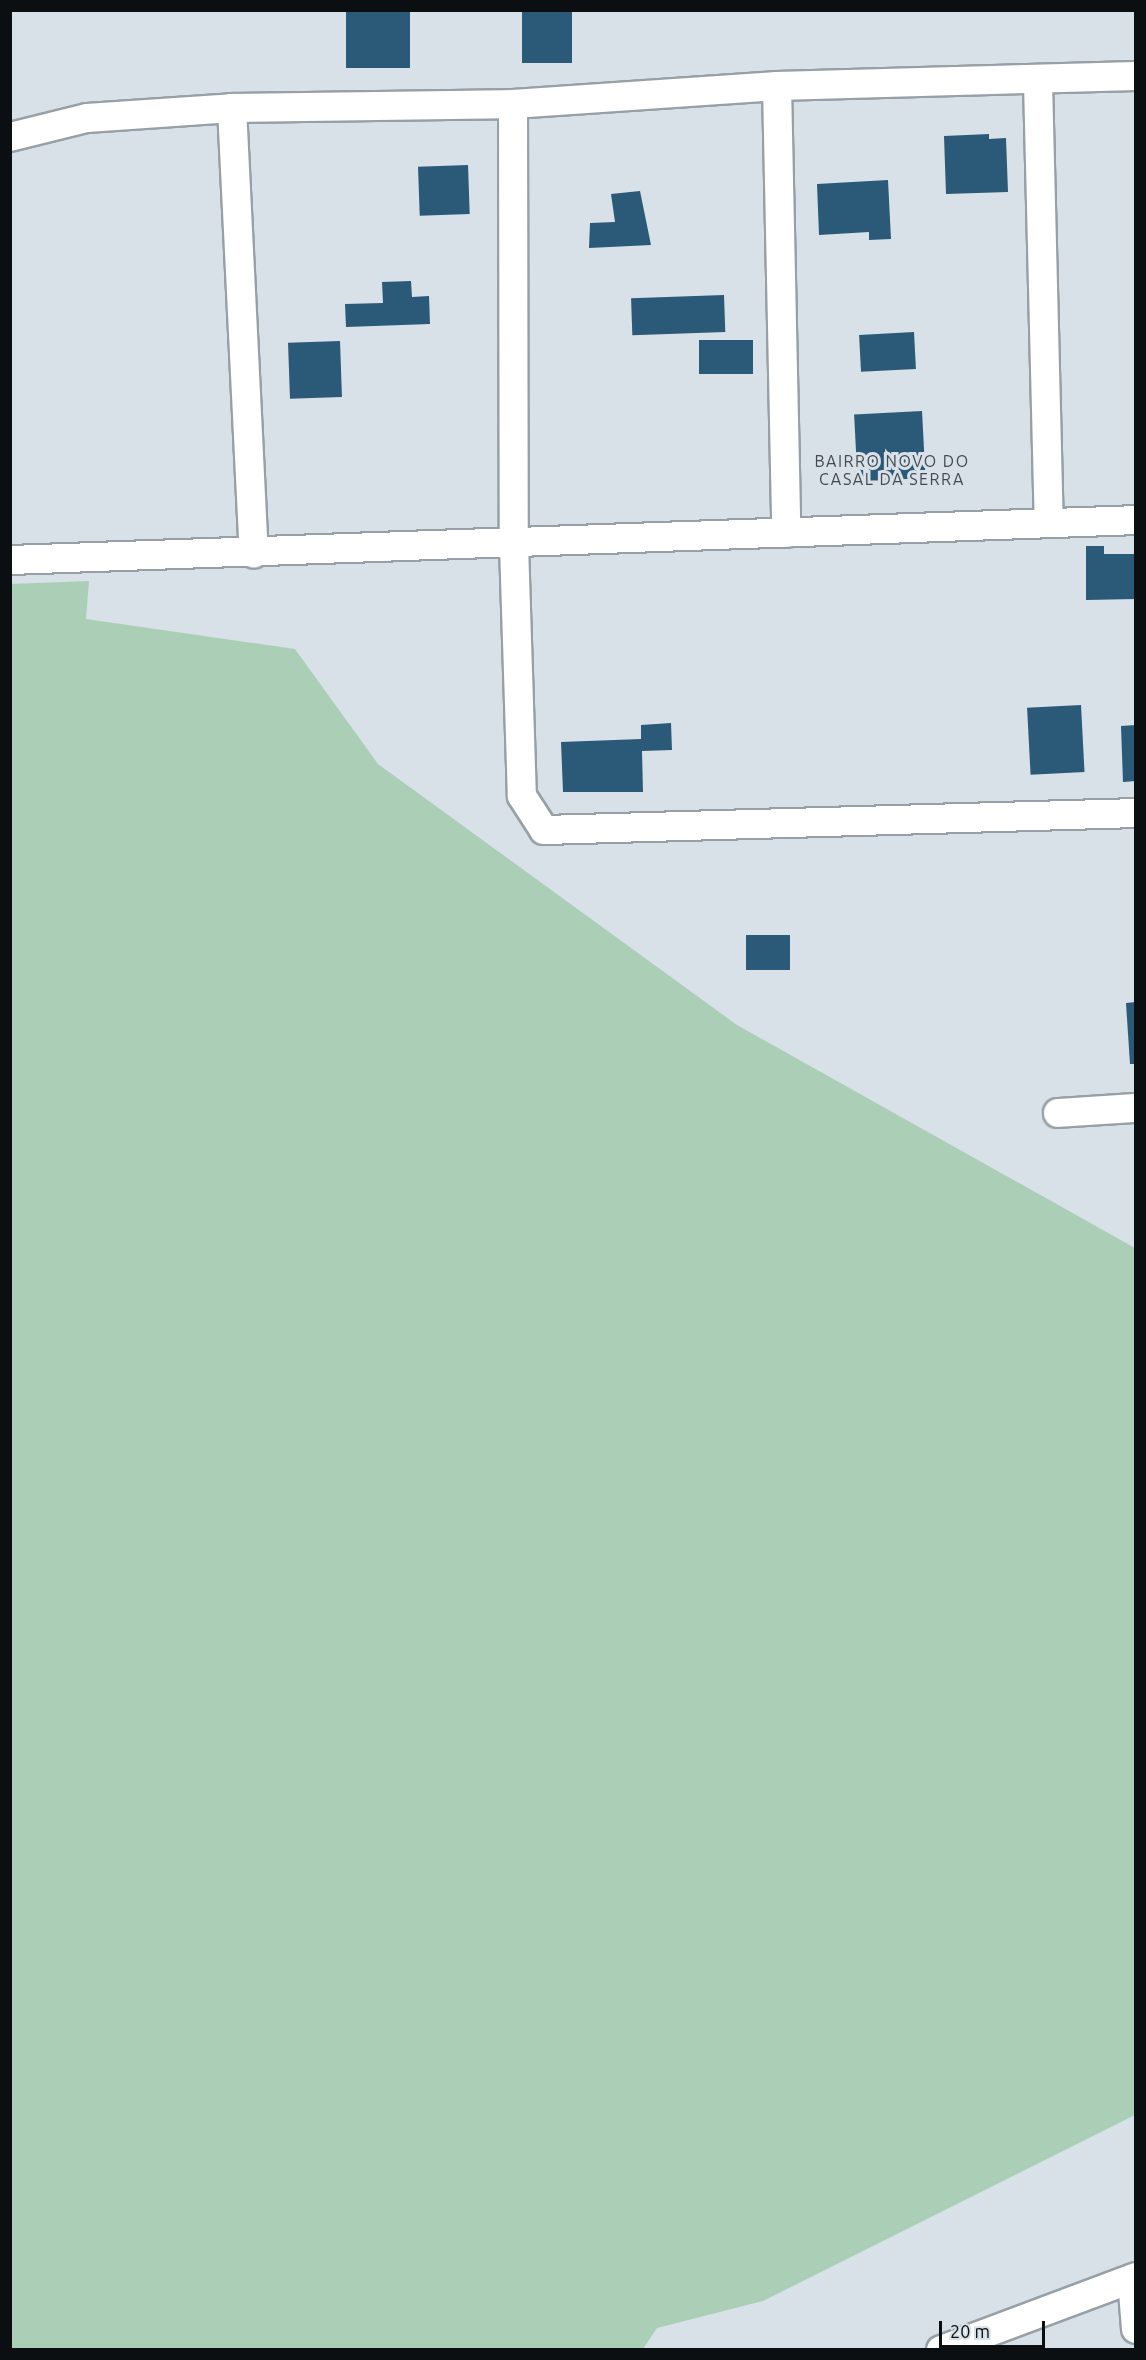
<!DOCTYPE html>
<html>
<head>
<meta charset="utf-8">
<style>
  body { margin:0 }
  #map { position:relative; width:1146px; height:2360px; overflow:hidden; background:#d8e1e8; font-family:Ubuntu,sans-serif }
  div>[style] { position:absolute }
  [style*='--x'] { left:calc(var(--x)*1px); top:calc(var(--y)*1px); width:calc(var(--w)*1px); rotate:calc(var(--a)*1deg) }
  .green>* { inset:0; background:#aacfb6 }
  .building>* { inset:0; background:#2b5978; transform-origin:0 0 }
  .roads { filter:drop-shadow(2px 0 #98a0a7) drop-shadow(-2px 0 #98a0a7) drop-shadow(0 2px #98a0a7) drop-shadow(0 -2px #98a0a7) }
  .street>* { height:28px; margin:-14px; padding:0 14px; transform-origin:14px; border-radius:14px; background:#fff }
  span { translate:-50% -50%; white-space:nowrap; text-align:center; line-height:1.15; -webkit-text-stroke:6px #d8e1e8; paint-order:stroke }
  .neighbourhood-label { font-size:16px; color:#42494f; letter-spacing:1.5px }
  .frame { position:absolute; inset:0; border:12px solid #0c0f12; pointer-events:none }
  .scale { position:absolute; left:939px; top:2321px; width:106px; height:27px; box-sizing:border-box; border:3px solid #0c0f12; border-top:0; padding-left:8px; font-size:18px; line-height:21px; white-space:nowrap; color:#0c0f12; -webkit-text-stroke:4px #d8e1e8; paint-order:stroke }
</style>
</head>
<body>
<div id="map">
  <div class="green">
    <i style="clip-path:polygon(89px 581px,86px 619px,295px 649px,378px 764px,737px 1025px,1135px 1248px,1135px 2115px,763px 2301px,657px 2328px,643px 2349px,11px 2349px,10px 584px)"></i>
  </div>
  <div class="building">
    <i style="left:346px;top:10px;width:64px;height:58px"></i>
    <i style="left:522px;top:10px;width:50px;height:53px"></i>
    <i style="clip-path:polygon(989px 134px,989px 139px,1006px 138px,1008px 192px,946px 194px,944px 136px)"></i>
    <i style="left:468px;top:165px;width:49px;height:50px;rotate:88deg"></i>
    <i style="clip-path:polygon(888px 180px,891px 239px,869px 240px,869px 232px,819px 235px,817px 184px)"></i>
    <i style="clip-path:polygon(640px 191px,651px 245px,589px 248px,590px 223px,615px 222px,611px 194px)"></i>
    <i style="clip-path:polygon(411px 281px,412px 297px,429px 296px,430px 324px,346px 327px,345px 304px,383px 303px,382px 282px)"></i>
    <i style="left:724px;top:295px;width:37px;height:93px;rotate:88deg"></i>
    <i style="left:914px;top:332px;width:37px;height:55px;rotate:87deg"></i>
    <i style="left:753px;top:340px;width:34px;height:54px;rotate:90deg"></i>
    <i style="left:340px;top:341px;width:56px;height:52px;rotate:88deg"></i>
    <i style="left:922px;top:411px;width:67px;height:68px;rotate:87deg"></i>
    <i style="clip-path:polygon(1086px 546px,1104px 546px,1104px 554px,1136px 554px,1136px 599px,1086px 600px)"></i>
    <i style="left:1081px;top:705px;width:67px;height:54px;rotate:87deg"></i>
    <i style="clip-path:polygon(671px 723px,672px 750px,642px 751px,643px 792px,563px 792px,561px 742px,641px 739px,641px 725px)"></i>
    <i style="clip-path:polygon(1136px 725px,1136px 781px,1123px 782px,1121px 726px)"></i>
    <i style="left:790px;top:935px;width:35px;height:44px;rotate:90deg"></i>
    <i style="clip-path:polygon(1136px 1002px,1136px 1064px,1130px 1064px,1126px 1003px)"></i>
  </div>
  <div class="roads">
    <div class="street">
      <i style="--x:1038;--y:82;--w:439;--a:88.6"></i>
      <i style="--x:777;--y:86;--w:447;--a:88.8"></i>
      <i style="--x:513;--y:104;--w:441;--a:89.9"></i>
      <i style="--x:514;--y:545;--w:251;--a:88.2"></i>
      <i style="--x:522;--y:796;--w:40;--a:57.1"></i>
      <i style="--x:544;--y:830;--w:592;--a:-1.64"></i>
      <i style="--x:232;--y:108;--w:446;--a:87.2"></i>
      <i style="--x:10;--y:137;--w:79;--a:-13.9"></i>
      <i style="--x:87;--y:118;--w:145;--a:-3.9"></i>
      <i style="--x:232;--y:108;--w:281;--a:-0.8"></i>
      <i style="--x:513;--y:104;--w:265;--a:-3.9"></i>
      <i style="--x:777;--y:86;--w:359;--a:-1.6"></i>
      <i style="--x:10;--y:560;--w:1127;--a:-2.03"></i>
      <i style="--x:1058;--y:1113;--w:78;--a:-3.7"></i>
      <i style="--x:1132;--y:2279;--w:50;--a:85.4"></i>
      <i style="--x:941;--y:2350;--w:208;--a:-20.5"></i>
    </div>
  </div>
  <div class="neighbourhood-label">
    <span style="left:892px;top:470px">BAIRRO NOVO DO<br>CASAL DA SERRA</span>
  </div>
  <div class="frame"></div>
  <div class="scale">20 m</div>
</div>
</body>
</html>
